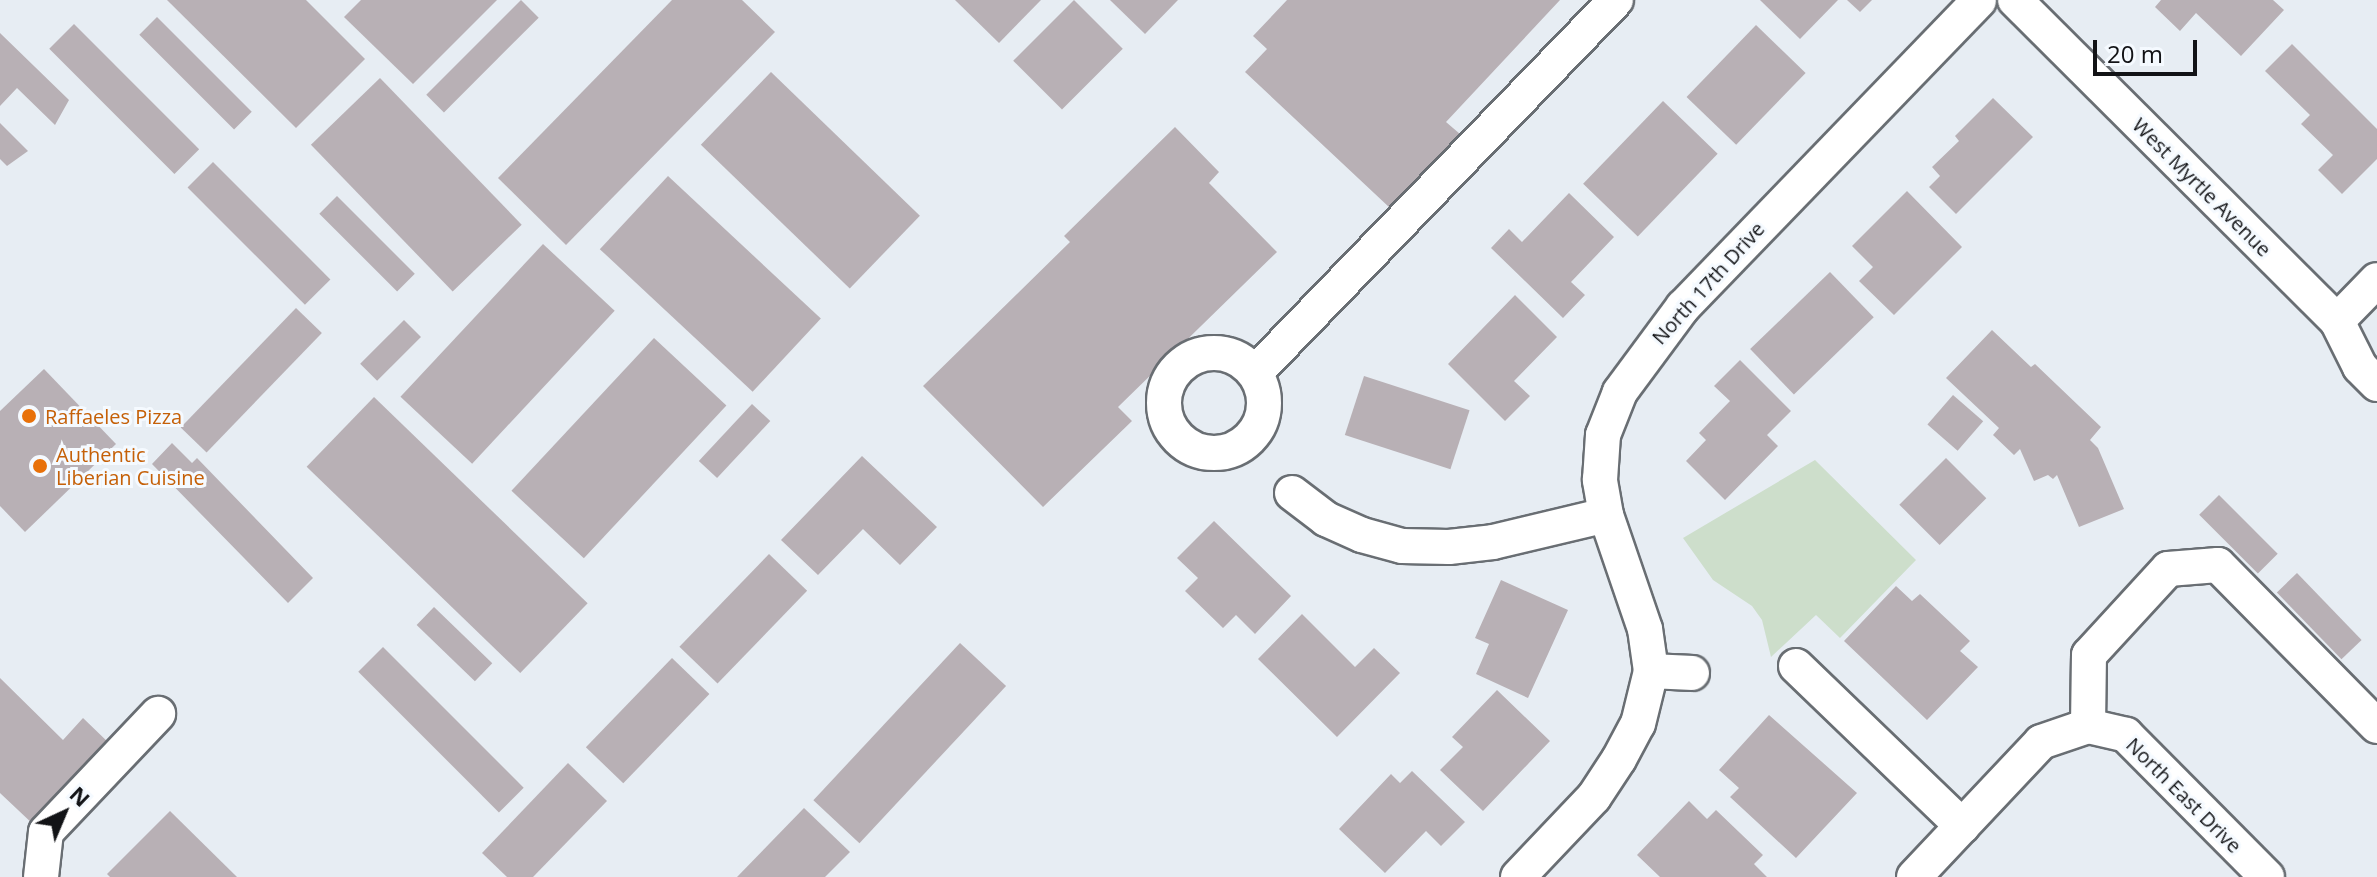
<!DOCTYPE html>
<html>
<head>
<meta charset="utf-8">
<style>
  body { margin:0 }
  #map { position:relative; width:2377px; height:877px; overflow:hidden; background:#e7edf3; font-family:"Open Sans",sans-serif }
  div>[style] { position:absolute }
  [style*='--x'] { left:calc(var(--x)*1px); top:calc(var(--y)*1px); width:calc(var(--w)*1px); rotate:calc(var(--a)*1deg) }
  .green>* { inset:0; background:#cddecb }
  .building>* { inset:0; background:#b8b0b5; transform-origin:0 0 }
  .roads { filter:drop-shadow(2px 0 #696e73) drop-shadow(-2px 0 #696e73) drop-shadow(0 2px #696e73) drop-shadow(0 -2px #696e73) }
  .minor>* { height:34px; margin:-17px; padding:0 17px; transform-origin:17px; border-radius:17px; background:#fff }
  .minor>.ring { margin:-17px; padding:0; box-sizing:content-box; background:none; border:34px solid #fff; border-radius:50% }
  .dots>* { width:22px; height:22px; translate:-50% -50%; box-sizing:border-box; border:4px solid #f5faff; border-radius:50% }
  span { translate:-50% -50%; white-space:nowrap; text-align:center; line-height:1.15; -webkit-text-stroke:6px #f5faff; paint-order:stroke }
  .street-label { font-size:20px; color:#121316 }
  .food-label { font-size:20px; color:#c56008 }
  .left { translate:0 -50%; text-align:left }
  .north { position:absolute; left:24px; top:773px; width:80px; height:80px; -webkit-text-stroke:6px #f5faff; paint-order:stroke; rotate:44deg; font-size:22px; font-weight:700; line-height:32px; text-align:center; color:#121316 }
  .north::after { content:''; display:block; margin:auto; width:28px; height:36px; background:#121316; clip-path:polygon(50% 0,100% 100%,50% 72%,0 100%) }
  .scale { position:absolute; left:2093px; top:40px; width:104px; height:36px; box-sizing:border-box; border:4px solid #121316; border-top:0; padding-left:10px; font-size:24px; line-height:28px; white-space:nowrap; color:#121316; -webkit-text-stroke:6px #f5faff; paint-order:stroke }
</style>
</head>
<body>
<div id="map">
  <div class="green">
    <i style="clip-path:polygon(1815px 460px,1916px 560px,1840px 638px,1816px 615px,1771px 657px,1762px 620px,1752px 606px,1713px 580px,1683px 538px)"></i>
  </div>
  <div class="building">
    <i style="clip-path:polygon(167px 0,306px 0,365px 59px,296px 128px)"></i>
    <i style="clip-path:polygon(361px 0,497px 0,413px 84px,344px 17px)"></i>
    <i style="left:521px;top:0;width:25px;height:134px;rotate:45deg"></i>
    <i style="clip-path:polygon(672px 0,742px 0,775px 32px,566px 245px,498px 178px)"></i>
    <i style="clip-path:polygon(955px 0,1041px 0,999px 43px)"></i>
    <i style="left:1074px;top:0;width:69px;height:86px;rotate:45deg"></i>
    <i style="clip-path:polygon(1110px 0,1178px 0,1145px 34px)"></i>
    <i style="clip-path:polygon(1287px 0,1560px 0,1446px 122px,1460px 134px,1390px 208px,1245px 72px,1267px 49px,1253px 36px)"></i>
    <i style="clip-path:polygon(1760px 0,1838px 0,1800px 39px)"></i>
    <i style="clip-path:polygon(1847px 0,1872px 0,1860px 12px)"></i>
    <i style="clip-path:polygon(2161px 0,2273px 0,2284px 10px,2241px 56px,2196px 13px,2180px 31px,2155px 7px)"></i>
    <i style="left:157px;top:17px;width:134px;height:25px;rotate:45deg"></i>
    <i style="left:74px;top:24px;width:177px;height:35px;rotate:45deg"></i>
    <i style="left:1756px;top:25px;width:69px;height:100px;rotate:44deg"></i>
    <i style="clip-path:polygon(0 33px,69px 100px,55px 125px,17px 88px,0 106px)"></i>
    <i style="clip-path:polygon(2292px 44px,2377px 129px,2377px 159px,2342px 194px,2318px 170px,2333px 155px,2301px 124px,2310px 115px,2265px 71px)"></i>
    <i style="left:771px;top:72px;width:207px;height:101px;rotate:44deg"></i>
    <i style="left:380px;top:78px;width:204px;height:96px;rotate:46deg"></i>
    <i style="clip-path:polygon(1993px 98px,2033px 137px,1956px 214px,1929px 187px,1940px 176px,1932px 167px,1959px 141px,1955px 136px)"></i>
    <i style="left:1663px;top:101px;width:76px;height:115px;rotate:44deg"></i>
    <i style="clip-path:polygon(0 123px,28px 151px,7px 166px,0 159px)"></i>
    <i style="clip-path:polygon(1175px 127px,1219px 172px,1209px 183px,1277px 252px,1118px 407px,1132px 421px,1043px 507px,923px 386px,1070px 242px,1064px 236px)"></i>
    <i style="left:213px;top:162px;width:166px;height:36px;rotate:45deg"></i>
    <i style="left:668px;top:176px;width:209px;height:100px;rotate:43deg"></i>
    <i style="clip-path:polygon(1907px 191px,1962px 247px,1894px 315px,1859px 281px,1873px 267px,1852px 246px)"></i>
    <i style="clip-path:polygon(1569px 193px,1614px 237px,1571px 282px,1585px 295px,1563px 318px,1491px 248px,1509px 229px,1522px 242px)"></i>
    <i style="left:337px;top:196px;width:110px;height:25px;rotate:45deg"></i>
    <i style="left:543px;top:244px;width:98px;height:209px;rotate:43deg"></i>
    <i style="left:1830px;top:272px;width:63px;height:111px;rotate:46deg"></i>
    <i style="clip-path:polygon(1515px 295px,1557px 337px,1514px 381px,1530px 396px,1505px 421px,1448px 364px)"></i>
    <i style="left:296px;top:308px;width:36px;height:166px;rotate:44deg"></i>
    <i style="left:404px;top:320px;width:24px;height:62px;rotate:45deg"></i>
    <i style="clip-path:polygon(1992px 330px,2031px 367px,2035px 364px,2101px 427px,2090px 440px,2098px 448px,2124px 509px,2079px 527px,2057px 475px,2053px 479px,2048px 475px,2034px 481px,2020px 449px,2014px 455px,1993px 435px,1999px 428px,1946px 378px)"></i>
    <i style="left:654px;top:338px;width:99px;height:209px;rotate:43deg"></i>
    <i style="clip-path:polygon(1740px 360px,1791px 411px,1767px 435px,1778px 446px,1725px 500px,1686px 461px,1706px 440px,1699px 433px,1730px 401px,1714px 386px)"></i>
    <i style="clip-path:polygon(44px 369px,116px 444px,25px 532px,0 506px,0 411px)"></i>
    <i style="left:1364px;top:376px;width:111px;height:62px;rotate:18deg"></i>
    <i style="left:1953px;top:395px;width:40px;height:39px;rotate:41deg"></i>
    <i style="left:374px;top:397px;width:297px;height:97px;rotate:44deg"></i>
    <i style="left:752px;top:404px;width:25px;height:78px;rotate:43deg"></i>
    <i style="clip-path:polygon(172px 443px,192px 463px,197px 458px,313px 578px,288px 603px,152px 464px)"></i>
    <i style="clip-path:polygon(862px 456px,937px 527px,900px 565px,863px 529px,818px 575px,781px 540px)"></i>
    <i style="left:1946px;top:458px;width:57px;height:66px;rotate:45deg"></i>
    <i style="left:2219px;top:495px;width:83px;height:28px;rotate:45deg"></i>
    <i style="clip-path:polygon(1214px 521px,1291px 596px,1255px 634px,1236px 615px,1223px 628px,1185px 591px,1198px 578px,1177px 558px)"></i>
    <i style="left:769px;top:554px;width:53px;height:129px;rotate:44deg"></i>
    <i style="left:2297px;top:573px;width:93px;height:28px;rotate:46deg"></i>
    <i style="clip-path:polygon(1501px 580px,1568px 610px,1528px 698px,1476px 674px,1489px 644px,1475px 638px)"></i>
    <i style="clip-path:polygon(1896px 586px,1912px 601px,1920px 594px,1970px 641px,1960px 651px,1978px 667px,1927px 720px,1844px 641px)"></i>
    <i style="left:434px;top:607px;width:81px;height:25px;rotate:44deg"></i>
    <i style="clip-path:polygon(1302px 614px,1355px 667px,1374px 648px,1400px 673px,1337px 737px,1258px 659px)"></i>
    <i style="left:960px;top:643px;width:63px;height:215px;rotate:43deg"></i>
    <i style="left:383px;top:647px;width:199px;height:35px;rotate:45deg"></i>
    <i style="left:672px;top:658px;width:52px;height:124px;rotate:44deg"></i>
    <i style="clip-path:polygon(0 678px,63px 740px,83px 718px,111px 745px,35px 826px,0 793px)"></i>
    <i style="clip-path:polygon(1497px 690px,1550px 741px,1483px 811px,1440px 770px,1463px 747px,1452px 737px)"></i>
    <i style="clip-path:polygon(1769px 715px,1857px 793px,1796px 858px,1730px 797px,1739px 788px,1719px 770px)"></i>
    <i style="clip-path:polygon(568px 763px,607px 801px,533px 877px,507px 877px,482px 853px)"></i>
    <i style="clip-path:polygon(1412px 771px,1465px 822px,1441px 846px,1426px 831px,1385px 873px,1339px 829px,1391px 774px,1400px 783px)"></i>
    <i style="clip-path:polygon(1689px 801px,1707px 819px,1716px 810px,1763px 855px,1754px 864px,1767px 877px,1660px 877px,1637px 855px)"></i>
    <i style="clip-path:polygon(804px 808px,850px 852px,825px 877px,737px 877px)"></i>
    <i style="clip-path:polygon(170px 811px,237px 877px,110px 877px,107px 874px)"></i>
  </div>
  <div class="roads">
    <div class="minor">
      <i style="--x:2015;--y:0;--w:455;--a:44.9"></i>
      <i style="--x:2337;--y:321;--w:51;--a:63.4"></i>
      <i style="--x:2360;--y:367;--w:24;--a:45"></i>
      <i style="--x:2337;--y:321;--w:57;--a:-45.7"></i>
      <i class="ring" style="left:1164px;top:353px;width:66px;height:66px"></i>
      <i style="--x:1255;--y:373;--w:519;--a:-45.94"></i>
      <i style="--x:1292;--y:493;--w:43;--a:37.4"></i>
      <i style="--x:1326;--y:519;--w:39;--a:24"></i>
      <i style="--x:1362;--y:535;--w:41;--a:15.4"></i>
      <i style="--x:1402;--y:546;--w:47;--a:1.2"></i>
      <i style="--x:1449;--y:547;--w:44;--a:-6.5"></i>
      <i style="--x:1493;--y:542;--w:116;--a:-13.4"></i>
      <i style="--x:1796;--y:666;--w:231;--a:43.9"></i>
      <i style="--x:1651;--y:671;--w:41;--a:2.8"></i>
      <i style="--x:2088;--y:726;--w:71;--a:-89.2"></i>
      <i style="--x:2089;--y:655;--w:117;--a:-47.4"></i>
      <i style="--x:2168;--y:569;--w:50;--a:-4.6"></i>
      <i style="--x:2218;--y:565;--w:226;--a:45.4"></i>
      <i style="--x:41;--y:877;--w:45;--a:-83.7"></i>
      <i style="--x:46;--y:832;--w:163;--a:-46.5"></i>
      <i style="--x:1518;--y:877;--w:110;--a:-46.5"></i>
      <i style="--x:1594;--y:797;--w:45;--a:-56.7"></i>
      <i style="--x:1619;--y:759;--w:40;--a:-62"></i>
      <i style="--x:1638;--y:724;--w:55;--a:-76.2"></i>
      <i style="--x:1651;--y:671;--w:42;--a:-98.1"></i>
      <i style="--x:1645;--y:629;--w:120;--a:-108.9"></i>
      <i style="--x:1606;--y:515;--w:36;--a:-100"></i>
      <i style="--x:1600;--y:480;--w:45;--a:-86.2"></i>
      <i style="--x:1603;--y:435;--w:46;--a:-68.4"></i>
      <i style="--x:1620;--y:392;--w:106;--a:-53.5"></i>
      <i style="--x:1683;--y:307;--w:426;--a:-46"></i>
      <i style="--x:1914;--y:877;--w:185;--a:-46.7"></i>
      <i style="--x:2041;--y:742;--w:50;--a:-18.8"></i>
      <i style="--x:2088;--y:726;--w:39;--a:13"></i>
      <i style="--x:2126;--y:735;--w:200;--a:45.2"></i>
    </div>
  </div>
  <div class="dots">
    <i style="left:29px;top:416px;background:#e8710a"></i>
    <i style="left:40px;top:466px;background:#e8710a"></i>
  </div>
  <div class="street-label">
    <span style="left:2202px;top:187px;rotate:45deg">West Myrtle Avenue</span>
    <span style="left:1708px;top:283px;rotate:-48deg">North 17th Drive</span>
    <span style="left:2184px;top:795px;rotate:45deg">North East Drive</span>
  </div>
  <div class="food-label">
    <span class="left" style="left:45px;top:416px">Raffaeles Pizza</span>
    <span class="left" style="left:56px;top:466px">Authentic<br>Liberian Cuisine</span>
  </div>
  <div class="north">N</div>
  <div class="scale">20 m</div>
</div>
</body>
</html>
